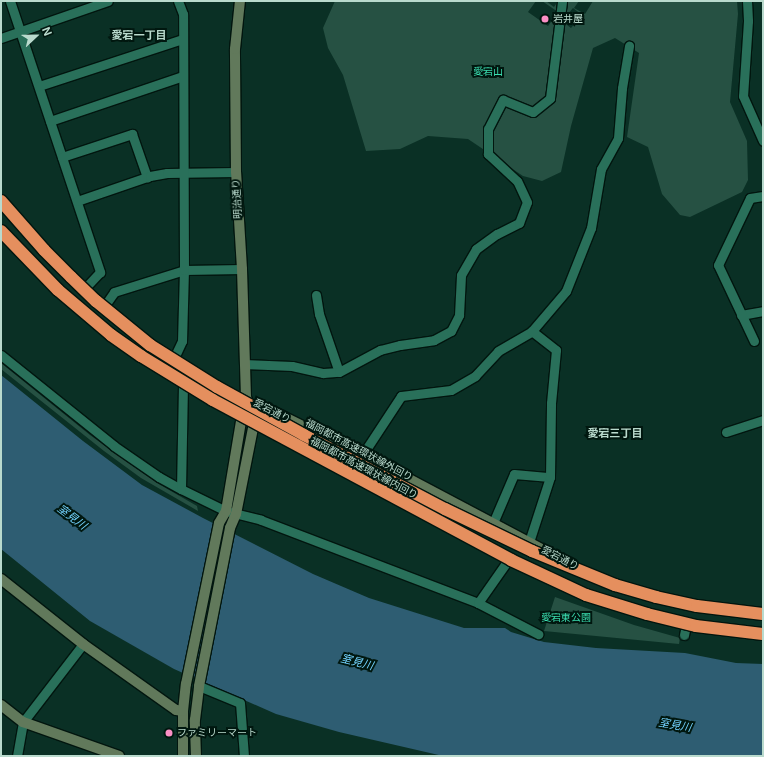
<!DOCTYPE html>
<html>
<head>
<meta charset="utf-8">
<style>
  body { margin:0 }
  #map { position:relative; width:764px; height:757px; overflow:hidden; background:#0a3025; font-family:Inter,"Noto Sans JP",sans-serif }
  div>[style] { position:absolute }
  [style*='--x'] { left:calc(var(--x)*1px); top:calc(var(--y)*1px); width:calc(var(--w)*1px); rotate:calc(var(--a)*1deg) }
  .green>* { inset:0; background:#265143 }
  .water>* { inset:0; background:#2e5d72 }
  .roads { filter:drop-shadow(1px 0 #02160f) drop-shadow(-1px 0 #02160f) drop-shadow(0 1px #02160f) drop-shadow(0 -1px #02160f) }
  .street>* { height:9px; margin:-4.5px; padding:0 4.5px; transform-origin:4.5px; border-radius:4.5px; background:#29705a }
  .secondary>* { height:10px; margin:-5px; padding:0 5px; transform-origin:5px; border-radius:5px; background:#61795b }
  .bridges { filter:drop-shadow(1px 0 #02160f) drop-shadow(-1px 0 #02160f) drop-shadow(0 1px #02160f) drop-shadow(0 -1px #02160f) }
  .highway-bridge>* { height:12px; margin:-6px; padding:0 6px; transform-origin:6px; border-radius:6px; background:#e58f5e }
  .dots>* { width:11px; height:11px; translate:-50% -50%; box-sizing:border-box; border:2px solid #00170f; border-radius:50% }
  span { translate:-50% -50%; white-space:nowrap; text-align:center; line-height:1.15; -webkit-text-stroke:4px #00170f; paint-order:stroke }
  .poi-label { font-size:10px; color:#b9dacd }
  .left { translate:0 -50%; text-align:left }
  .park-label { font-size:10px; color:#3bddb0 }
  .street-label { font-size:10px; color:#b9dacd }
  .neighbourhood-label { font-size:11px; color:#b9dacd; font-weight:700 }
  .water-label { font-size:11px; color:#73d3ff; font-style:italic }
  .frame { position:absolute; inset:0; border:2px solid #b9dacd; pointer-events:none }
  .north { position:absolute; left:16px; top:16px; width:40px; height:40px; -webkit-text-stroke:3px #00170f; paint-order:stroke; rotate:68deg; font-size:11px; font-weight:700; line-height:16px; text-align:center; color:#b9dacd }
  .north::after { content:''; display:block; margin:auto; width:14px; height:18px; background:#b9dacd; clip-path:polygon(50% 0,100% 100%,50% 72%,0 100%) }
</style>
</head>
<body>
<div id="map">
  <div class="green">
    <i style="clip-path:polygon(evenodd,335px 1px,536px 1px,528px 12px,548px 26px,558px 12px,542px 1px,546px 1px,554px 7px,558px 1px,579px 1px,574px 8px,585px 14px,593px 1px,737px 1px,738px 14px,730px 102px,747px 141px,748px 180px,742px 192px,690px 217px,680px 215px,662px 194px,648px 147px,627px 137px,639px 53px,615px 38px,593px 48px,571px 126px,561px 172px,542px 181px,523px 176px,468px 139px,428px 136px,400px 149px,366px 151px,343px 75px,328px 48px,323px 28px,335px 1px,573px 8px,582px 15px,571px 28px,562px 21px,573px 8px)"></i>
    <i style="clip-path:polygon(1px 363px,90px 435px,157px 483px,197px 506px,198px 511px,141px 478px,104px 451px,1px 369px)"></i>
    <i style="clip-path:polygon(555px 597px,634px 625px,680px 638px,679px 644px,544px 631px)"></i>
  </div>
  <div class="water">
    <i style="clip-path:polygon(1px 375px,83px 441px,142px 485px,203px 518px,313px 574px,369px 598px,464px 628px,505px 628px,511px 632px,544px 642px,596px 648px,685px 653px,736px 663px,763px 664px,763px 756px,443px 756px,339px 732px,276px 714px,174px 669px,90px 621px,1px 549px)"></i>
  </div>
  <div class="roads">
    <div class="street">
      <i style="--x:10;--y:1;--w:286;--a:71.6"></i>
      <i style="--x:100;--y:272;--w:25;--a:133"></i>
      <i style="--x:747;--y:1;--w:20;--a:87"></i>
      <i style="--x:748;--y:21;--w:75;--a:93.8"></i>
      <i style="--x:743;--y:96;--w:49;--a:66"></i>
      <i style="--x:1;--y:38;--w:113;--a:-19.1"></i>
      <i style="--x:39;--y:86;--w:151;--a:-18.1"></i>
      <i style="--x:50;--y:121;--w:140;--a:-18.7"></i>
      <i style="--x:62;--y:157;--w:74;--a:-18.2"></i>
      <i style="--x:132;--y:134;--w:46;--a:70.8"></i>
      <i style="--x:77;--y:201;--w:77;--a:-18.9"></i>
      <i style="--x:150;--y:176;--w:17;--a:-10"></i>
      <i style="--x:167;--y:173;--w:69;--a:-0.8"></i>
      <i style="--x:316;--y:295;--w:19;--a:81"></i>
      <i style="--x:319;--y:314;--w:61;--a:71"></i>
      <i style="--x:103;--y:308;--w:19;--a:-55"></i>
      <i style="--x:114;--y:292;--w:73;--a:-17.4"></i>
      <i style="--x:184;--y:270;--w:58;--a:-1"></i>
      <i style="--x:741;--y:315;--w:22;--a:-10"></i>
      <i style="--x:754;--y:341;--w:84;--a:-115.3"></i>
      <i style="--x:718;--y:265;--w:74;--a:-64.5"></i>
      <i style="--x:750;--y:198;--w:13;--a:-9"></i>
      <i style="--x:1;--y:355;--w:145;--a:38.8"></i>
      <i style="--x:114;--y:446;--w:55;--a:34.6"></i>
      <i style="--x:159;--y:477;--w:25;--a:29"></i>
      <i style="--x:181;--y:489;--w:50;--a:26.1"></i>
      <i style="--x:226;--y:511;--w:36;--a:14"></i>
      <i style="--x:261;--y:520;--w:232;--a:20.9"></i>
      <i style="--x:478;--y:603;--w:68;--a:27.3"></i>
      <i style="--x:174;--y:358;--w:19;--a:-65"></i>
      <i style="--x:182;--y:341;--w:71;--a:-88.4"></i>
      <i style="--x:184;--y:270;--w:256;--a:-90.2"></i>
      <i style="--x:183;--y:14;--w:14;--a:-111"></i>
      <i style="--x:244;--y:364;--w:48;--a:2.4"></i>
      <i style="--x:292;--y:366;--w:32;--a:13"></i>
      <i style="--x:323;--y:373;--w:16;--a:-4"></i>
      <i style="--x:339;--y:372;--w:47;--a:-28.2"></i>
      <i style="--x:380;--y:350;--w:21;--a:-14"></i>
      <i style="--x:400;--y:345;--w:34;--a:-8"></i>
      <i style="--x:434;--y:340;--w:19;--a:-28"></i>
      <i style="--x:451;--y:331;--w:18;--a:-63"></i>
      <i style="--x:459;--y:315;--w:40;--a:-87.1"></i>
      <i style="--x:461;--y:275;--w:30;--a:-60"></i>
      <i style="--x:476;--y:249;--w:26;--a:-36"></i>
      <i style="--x:497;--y:234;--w:25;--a:-27"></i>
      <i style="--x:519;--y:223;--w:22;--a:-69"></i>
      <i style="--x:527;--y:202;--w:23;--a:-115"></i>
      <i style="--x:517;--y:181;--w:40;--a:-137"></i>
      <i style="--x:488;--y:154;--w:25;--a:-90"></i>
      <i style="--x:488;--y:129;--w:33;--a:-63"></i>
      <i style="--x:503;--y:100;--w:32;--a:22"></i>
      <i style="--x:533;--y:112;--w:22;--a:-39"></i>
      <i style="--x:550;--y:98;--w:98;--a:-82.9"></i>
      <i style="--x:726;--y:432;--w:39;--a:-18"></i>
      <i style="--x:361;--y:457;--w:73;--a:-56.7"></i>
      <i style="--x:401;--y:396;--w:50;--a:-6.8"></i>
      <i style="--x:451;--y:390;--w:28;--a:-30"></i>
      <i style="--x:475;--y:376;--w:34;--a:-47"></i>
      <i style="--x:498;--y:351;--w:39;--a:-30"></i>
      <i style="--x:532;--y:331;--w:52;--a:-49.6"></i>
      <i style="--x:566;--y:291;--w:68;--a:-68.4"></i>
      <i style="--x:591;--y:228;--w:60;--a:-80.4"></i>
      <i style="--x:601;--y:169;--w:35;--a:-61"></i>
      <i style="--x:618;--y:138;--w:50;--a:-85.4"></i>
      <i style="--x:622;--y:88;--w:43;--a:-80.5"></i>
      <i style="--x:181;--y:489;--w:107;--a:-88.9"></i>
      <i style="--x:493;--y:523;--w:53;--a:-66.8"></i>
      <i style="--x:514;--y:474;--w:36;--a:5"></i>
      <i style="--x:529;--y:542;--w:68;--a:-72.1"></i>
      <i style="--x:550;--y:477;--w:74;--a:-89.2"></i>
      <i style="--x:551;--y:403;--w:53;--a:-84.6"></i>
      <i style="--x:556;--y:350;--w:31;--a:-142"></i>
      <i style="--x:478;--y:603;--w:49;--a:-55"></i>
      <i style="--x:684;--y:635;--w:10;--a:-79"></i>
      <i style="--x:199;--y:686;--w:44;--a:22.5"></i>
      <i style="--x:240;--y:703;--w:53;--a:85.7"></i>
      <i style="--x:17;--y:756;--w:35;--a:-80"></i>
      <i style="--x:23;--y:722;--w:98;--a:-52.4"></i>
    </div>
    <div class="secondary">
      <i style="--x:268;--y:409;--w:140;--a:26.2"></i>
      <i style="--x:394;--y:471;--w:173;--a:27.9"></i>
      <i style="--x:1;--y:579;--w:105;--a:38.4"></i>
      <i style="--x:83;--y:644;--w:114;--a:35.4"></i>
      <i style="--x:176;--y:710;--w:7;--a:8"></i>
      <i style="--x:1;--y:705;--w:28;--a:38"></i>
      <i style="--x:23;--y:722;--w:102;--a:19.5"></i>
      <i style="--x:183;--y:756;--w:45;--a:-90"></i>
      <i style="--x:183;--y:711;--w:27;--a:-84"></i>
      <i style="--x:186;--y:684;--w:164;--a:-78.4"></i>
      <i style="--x:219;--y:523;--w:14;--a:-60"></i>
      <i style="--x:226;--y:511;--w:103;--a:-80.5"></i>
      <i style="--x:196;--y:756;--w:36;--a:-92"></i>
      <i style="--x:195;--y:720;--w:34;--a:-83"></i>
      <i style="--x:199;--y:686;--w:161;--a:-78.9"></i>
      <i style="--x:230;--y:528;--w:15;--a:-67"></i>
      <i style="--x:236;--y:514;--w:93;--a:-78.8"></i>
      <i style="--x:254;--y:423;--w:27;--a:-107"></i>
      <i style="--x:246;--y:397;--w:128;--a:-91.8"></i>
      <i style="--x:242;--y:269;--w:97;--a:-93.5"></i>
      <i style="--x:236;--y:172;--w:123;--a:-90.5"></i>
      <i style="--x:235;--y:49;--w:48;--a:-84.1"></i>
    </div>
  </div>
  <div class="bridges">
    <div class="highway-bridge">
      <i style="--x:1;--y:201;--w:65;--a:48.7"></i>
      <i style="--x:44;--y:250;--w:38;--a:45"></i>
      <i style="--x:71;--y:277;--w:35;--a:44"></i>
      <i style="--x:96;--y:301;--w:70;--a:39.2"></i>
      <i style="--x:150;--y:345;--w:79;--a:32.1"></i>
      <i style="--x:217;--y:387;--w:99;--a:28.9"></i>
      <i style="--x:304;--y:435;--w:159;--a:27.7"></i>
      <i style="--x:445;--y:509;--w:97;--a:25.8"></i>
      <i style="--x:532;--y:551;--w:90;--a:22.3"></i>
      <i style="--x:615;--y:585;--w:43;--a:16.3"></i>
      <i style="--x:656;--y:597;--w:42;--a:12.4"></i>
      <i style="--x:697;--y:606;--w:66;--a:6.9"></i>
      <i style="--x:1;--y:231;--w:82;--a:46"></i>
      <i style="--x:58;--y:290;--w:70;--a:40.3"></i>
      <i style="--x:111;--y:335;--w:37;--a:35"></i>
      <i style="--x:141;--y:356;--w:84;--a:31.4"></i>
      <i style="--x:213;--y:400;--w:338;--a:28.2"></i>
      <i style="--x:511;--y:560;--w:83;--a:25"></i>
      <i style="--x:586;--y:595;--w:64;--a:17.3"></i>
      <i style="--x:647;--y:614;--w:50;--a:13.8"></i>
      <i style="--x:696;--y:626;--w:67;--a:6.8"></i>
    </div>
  </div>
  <div class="dots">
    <i style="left:545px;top:19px;background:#fb8fc5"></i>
    <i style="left:169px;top:733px;background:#fb8fc5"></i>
  </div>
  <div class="poi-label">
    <span class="left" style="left:553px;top:19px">岩井屋</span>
    <span class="left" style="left:177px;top:733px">ファミリーマート</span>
  </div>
  <div class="park-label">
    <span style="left:488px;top:72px">愛宕山</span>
    <span style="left:566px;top:618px">愛宕東公園</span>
  </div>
  <div class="street-label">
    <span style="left:237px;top:199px;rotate:-93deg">明治通り</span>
    <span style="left:272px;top:411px;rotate:27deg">愛宕通り</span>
    <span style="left:359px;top:450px;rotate:28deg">福岡都市高速環状線外回り</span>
    <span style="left:364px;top:468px;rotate:28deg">福岡都市高速環状線内回り</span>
    <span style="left:560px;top:558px;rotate:27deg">愛宕通り</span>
  </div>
  <div class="neighbourhood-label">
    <span style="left:139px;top:35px">愛宕一丁目</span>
    <span style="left:615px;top:433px">愛宕三丁目</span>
  </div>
  <div class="water-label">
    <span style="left:72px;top:517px;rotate:37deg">室見川</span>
    <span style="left:357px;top:662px;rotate:14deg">室見川</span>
    <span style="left:675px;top:725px;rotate:10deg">室見川</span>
  </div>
  <div class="frame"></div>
  <div class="north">N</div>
</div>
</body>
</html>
